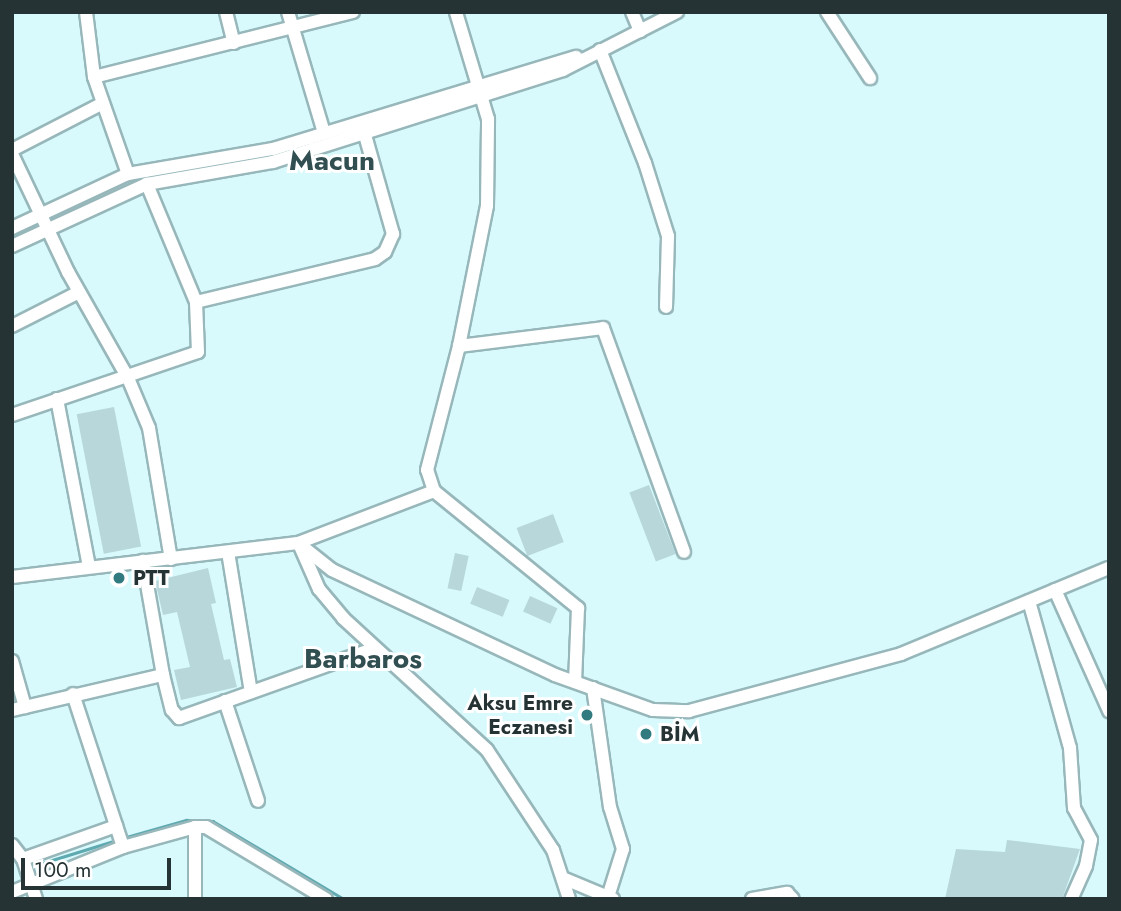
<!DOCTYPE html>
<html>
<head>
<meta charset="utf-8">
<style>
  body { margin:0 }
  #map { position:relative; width:1121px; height:911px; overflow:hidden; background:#d8fafd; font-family:Jost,sans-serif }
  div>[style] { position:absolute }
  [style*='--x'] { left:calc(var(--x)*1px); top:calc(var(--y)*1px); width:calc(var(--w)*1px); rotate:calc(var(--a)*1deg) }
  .stream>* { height:2.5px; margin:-1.25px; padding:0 1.25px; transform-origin:1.25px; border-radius:1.25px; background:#5eaab0 }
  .building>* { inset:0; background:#b7d7da; transform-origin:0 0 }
  .roads { filter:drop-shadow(2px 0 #97b7ba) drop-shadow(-2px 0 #97b7ba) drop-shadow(0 2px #97b7ba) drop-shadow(0 -2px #97b7ba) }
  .minor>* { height:12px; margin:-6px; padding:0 6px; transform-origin:6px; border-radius:6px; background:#fff }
  .dots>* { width:19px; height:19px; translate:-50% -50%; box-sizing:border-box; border:4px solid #fff; border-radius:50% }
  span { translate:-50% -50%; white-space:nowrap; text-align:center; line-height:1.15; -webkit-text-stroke:6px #fff; paint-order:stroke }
  .poi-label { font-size:21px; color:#263334; font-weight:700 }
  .left { translate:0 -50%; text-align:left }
  .right { translate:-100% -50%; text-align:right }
  .district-label { font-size:28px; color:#314e51; font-weight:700 }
  .frame { position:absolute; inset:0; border:14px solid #263334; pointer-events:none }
  .scale { position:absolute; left:21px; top:858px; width:150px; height:32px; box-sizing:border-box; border:4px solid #263334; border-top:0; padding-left:9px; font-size:21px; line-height:24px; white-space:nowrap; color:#263334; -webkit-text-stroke:5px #fff; paint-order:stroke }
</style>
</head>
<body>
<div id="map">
  <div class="stream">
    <i style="--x:123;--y:838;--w:66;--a:-15.9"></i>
    <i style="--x:186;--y:820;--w:27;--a:2"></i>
    <i style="--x:213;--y:821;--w:152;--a:30.8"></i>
    <i style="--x:36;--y:865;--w:85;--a:-17.2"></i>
  </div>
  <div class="building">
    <i style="left:114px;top:407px;width:142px;height:38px;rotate:79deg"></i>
    <i style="left:649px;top:485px;width:74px;height:21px;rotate:69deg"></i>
    <i style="left:553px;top:514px;width:30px;height:39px;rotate:69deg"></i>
    <i style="left:455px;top:553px;width:14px;height:36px;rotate:12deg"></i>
    <i style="clip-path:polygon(208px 568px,216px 603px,211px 604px,224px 660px,230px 659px,237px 687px,181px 700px,174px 670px,190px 667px,177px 612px,163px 615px,155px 581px)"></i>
    <i style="left:477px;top:587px;width:35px;height:18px;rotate:22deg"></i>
    <i style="left:530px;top:596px;width:30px;height:17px;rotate:24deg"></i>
    <i style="clip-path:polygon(1007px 840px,1080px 849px,1062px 899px,945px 899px,956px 849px,1005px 852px)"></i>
  </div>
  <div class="roads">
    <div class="minor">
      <i style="--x:86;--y:12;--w:65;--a:83"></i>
      <i style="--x:94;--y:77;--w:103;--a:70.7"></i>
      <i style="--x:226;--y:12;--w:32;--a:76"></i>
      <i style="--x:288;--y:12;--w:126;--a:73.4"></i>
      <i style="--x:632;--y:12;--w:21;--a:67"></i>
      <i style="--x:827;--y:12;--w:79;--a:56.9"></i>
      <i style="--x:600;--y:50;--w:122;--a:68.3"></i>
      <i style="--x:645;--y:163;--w:77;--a:72.5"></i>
      <i style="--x:668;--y:236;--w:71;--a:91.6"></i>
      <i style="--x:94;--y:77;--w:267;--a:-14.1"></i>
      <i style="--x:12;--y:150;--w:102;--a:-27.3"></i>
      <i style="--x:12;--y:154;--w:131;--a:64.6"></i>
      <i style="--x:68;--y:272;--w:122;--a:60.5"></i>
      <i style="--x:128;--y:378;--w:54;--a:67.2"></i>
      <i style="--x:149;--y:428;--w:133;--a:80.5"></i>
      <i style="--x:12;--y:228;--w:128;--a:-25"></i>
      <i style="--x:128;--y:174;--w:147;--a:-9.8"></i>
      <i style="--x:273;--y:149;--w:317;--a:-16.9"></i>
      <i style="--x:12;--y:246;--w:149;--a:-24.7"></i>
      <i style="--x:147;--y:184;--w:128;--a:-9.9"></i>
      <i style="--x:273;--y:162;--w:304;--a:-17.6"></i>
      <i style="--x:563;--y:70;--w:128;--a:-27"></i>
      <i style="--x:196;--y:302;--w:184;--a:-13.5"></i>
      <i style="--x:375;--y:259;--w:12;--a:-35"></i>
      <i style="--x:385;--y:252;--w:20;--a:-66"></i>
      <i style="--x:393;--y:234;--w:103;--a:-105.8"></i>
      <i style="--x:12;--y:326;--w:75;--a:-26.9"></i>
      <i style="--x:459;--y:346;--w:145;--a:-7.1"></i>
      <i style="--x:603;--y:328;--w:238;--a:70.1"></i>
      <i style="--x:57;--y:399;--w:170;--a:79.2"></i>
      <i style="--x:12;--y:415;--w:196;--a:-18.7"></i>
      <i style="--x:198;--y:352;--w:50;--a:-92.3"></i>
      <i style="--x:196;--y:302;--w:128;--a:-112.6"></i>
      <i style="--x:434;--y:491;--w:22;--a:-108"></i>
      <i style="--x:427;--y:470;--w:128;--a:-75.5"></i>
      <i style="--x:459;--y:346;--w:143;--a:-78.7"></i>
      <i style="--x:487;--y:206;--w:87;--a:-89.3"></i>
      <i style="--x:488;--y:119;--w:112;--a:-106.7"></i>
      <i style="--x:298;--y:543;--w:43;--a:38.5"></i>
      <i style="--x:332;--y:570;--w:246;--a:25.2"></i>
      <i style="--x:555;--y:675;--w:104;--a:19.7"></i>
      <i style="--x:653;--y:710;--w:36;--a:2"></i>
      <i style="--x:689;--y:711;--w:220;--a:-15"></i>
      <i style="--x:901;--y:654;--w:225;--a:-22.5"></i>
      <i style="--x:300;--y:546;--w:47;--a:66.2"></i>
      <i style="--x:319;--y:589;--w:38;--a:50"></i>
      <i style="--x:343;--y:618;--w:195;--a:42.5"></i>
      <i style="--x:487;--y:750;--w:120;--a:56.6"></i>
      <i style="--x:553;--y:850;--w:52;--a:71.9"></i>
      <i style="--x:228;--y:552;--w:142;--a:80.7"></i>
      <i style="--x:12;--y:577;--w:288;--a:-6.8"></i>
      <i style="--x:298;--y:543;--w:146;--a:-20.9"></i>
      <i style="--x:434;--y:491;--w:186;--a:39.1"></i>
      <i style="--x:578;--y:608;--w:74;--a:92.3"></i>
      <i style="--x:1055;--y:590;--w:133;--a:65.9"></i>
      <i style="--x:1029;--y:601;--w:153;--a:74.4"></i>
      <i style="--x:1070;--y:748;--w:60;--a:86.2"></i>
      <i style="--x:1074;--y:808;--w:36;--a:62"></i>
      <i style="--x:1091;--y:840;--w:26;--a:101"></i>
      <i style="--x:1086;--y:866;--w:36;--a:114"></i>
      <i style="--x:12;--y:661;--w:48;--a:74.2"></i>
      <i style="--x:163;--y:675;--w:36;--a:76"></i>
      <i style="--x:172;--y:710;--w:11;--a:49"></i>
      <i style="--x:179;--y:718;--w:206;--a:-19.6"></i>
      <i style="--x:593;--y:688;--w:120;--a:81.9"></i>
      <i style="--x:610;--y:807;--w:44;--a:72.8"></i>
      <i style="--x:623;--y:849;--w:50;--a:107.4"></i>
      <i style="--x:73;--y:694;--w:161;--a:71.9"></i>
      <i style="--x:225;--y:701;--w:105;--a:71.7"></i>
      <i style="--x:12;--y:710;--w:155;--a:-13.1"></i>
      <i style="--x:163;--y:675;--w:116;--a:-100"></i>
      <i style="--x:195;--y:827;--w:72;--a:90"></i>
      <i style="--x:12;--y:845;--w:18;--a:52"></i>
      <i style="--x:23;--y:859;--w:42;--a:72"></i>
      <i style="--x:23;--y:859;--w:99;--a:-19.5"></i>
      <i style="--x:565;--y:879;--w:52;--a:22.6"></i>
      <i style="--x:12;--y:892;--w:120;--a:-22.1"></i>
      <i style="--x:123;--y:847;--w:75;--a:-15.5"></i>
      <i style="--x:195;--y:827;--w:11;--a:0"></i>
      <i style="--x:206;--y:827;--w:140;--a:31"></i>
      <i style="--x:752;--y:899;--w:36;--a:-10"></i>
      <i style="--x:787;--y:893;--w:8;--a:45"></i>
    </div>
  </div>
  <div class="dots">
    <i style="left:119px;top:578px;background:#317a80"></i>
    <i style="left:587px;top:715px;background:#317a80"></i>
    <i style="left:646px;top:734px;background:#317a80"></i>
  </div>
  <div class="poi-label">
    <span class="left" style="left:133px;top:578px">PTT</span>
    <span class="right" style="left:573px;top:715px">Aksu Emre<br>Eczanesi</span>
    <span class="left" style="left:660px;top:734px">BİM</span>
  </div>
  <div class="district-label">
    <span style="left:332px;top:161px">Macun</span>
    <span style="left:363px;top:659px">Barbaros</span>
  </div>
  <div class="frame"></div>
  <div class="scale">100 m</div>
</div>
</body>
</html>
